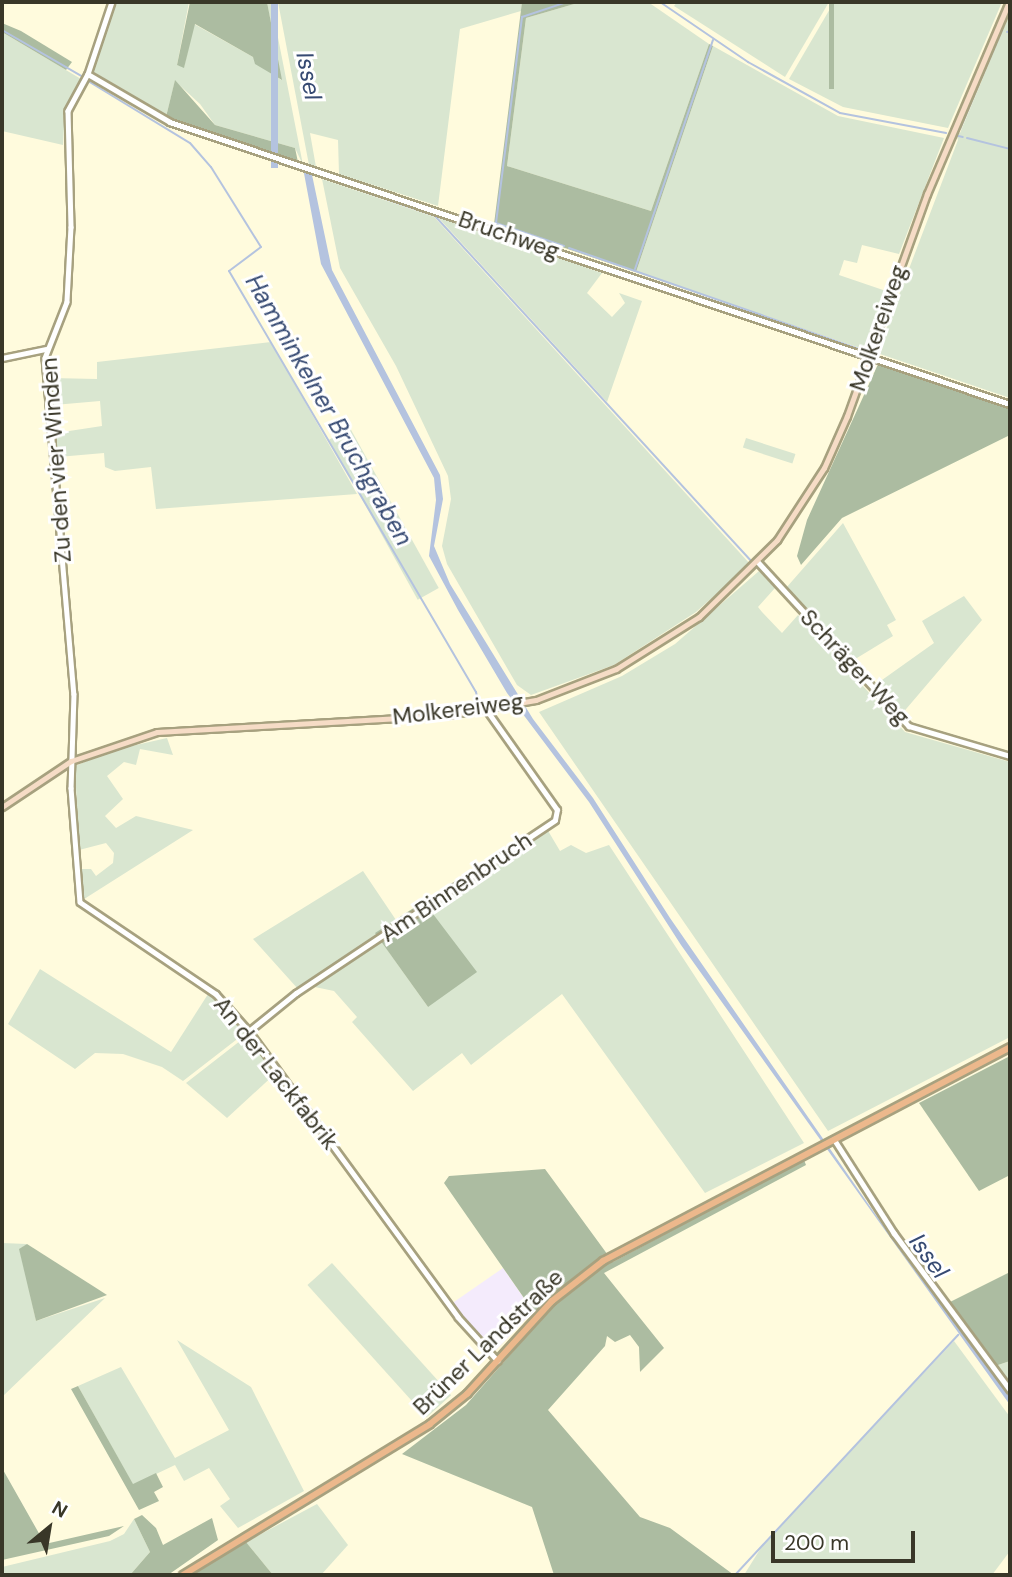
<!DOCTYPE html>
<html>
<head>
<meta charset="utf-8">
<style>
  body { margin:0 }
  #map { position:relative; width:1012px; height:1577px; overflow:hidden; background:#fffbdd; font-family:"DM Sans",sans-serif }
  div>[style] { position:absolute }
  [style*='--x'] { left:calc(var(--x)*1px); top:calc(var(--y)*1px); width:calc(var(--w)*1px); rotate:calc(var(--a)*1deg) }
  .industrial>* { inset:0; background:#f4ebfc }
  .green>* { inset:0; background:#d9e6d0; transform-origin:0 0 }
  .forest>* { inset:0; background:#acbca1; transform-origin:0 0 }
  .water>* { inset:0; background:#b4c3df; transform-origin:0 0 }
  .stream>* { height:2px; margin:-1px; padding:0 1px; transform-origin:1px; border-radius:1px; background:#b4c3df }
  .roads { filter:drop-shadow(2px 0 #a7a17f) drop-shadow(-2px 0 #a7a17f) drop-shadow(0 2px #a7a17f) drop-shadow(0 -2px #a7a17f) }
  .minor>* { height:4.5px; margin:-2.25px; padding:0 2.25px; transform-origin:2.25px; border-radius:2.25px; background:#fff }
  .secondary>* { height:5px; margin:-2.5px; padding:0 2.5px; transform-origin:2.5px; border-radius:2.5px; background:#f6dcc6 }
  .primary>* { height:6px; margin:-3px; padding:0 3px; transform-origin:3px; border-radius:3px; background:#ecb88c }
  span { translate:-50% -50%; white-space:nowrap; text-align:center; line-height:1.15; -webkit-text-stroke:6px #fff; paint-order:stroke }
  .street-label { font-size:23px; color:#393728 }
  .water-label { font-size:24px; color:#364a72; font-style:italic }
  .frame { position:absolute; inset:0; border:4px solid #393728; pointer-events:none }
  .north { position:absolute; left:14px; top:1493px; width:70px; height:70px; -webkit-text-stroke:5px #fff; paint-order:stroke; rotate:30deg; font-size:19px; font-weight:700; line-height:28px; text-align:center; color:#393728 }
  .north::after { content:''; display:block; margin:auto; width:24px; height:32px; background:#393728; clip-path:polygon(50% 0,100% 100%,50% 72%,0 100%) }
  .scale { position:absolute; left:771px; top:1531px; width:144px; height:32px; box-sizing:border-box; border:4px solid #393728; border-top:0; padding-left:9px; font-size:21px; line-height:24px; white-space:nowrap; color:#393728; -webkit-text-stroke:5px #fff; paint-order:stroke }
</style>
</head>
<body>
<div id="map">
  <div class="industrial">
    <i style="clip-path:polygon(503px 1268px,528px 1304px,527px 1318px,493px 1353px,451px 1304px)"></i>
  </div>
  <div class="green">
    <i style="clip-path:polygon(115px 2px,189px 2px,177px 65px,184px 67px,194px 24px,253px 57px,281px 80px,267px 2px,271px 2px,303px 165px,295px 148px,215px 125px,200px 104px,175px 81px,166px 117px,92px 71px)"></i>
    <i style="clip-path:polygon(278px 2px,522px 2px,521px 11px,460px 29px,438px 206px,339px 174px,338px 140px,310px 133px,316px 167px,309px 165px)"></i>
    <i style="clip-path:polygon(581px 2px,648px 2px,709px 44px,651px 211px,507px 166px,526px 18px)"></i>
    <i style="clip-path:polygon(677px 2px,829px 2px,785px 77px,674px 6px)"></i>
    <i style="clip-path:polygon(834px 2px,1002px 2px,948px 128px,843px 107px,789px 79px)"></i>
    <i style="clip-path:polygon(1010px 13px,1010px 398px,877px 353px,958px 140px,955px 132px,960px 133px)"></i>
    <i style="clip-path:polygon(2px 32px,81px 79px,65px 108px,63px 145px,2px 131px)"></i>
    <i style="clip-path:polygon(713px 46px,838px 116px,944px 138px,899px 254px,862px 245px,857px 263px,844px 260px,839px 275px,886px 291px,866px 350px,636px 272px)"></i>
    <i style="clip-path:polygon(322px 179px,434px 217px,750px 564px,696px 612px,614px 665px,531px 695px,517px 685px,447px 564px,442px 546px,451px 499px,448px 476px,396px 366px,340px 268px)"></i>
    <i style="clip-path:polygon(437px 216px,602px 273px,587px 293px,612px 317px,625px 303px,619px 293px,642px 301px,607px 402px)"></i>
    <i style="clip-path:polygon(271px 342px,357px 494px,156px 509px,151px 467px,115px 471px,105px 467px,104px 453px,58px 457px,56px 433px,102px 426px,100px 401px,54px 405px,51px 378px,97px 379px,97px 362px)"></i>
    <i style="left:350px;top:428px;width:183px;height:24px;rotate:61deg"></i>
    <i style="left:746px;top:438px;width:52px;height:10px;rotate:18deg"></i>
    <i style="clip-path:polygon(843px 523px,896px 620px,887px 625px,893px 636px,852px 661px,786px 588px)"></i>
    <i style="clip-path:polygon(759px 571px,775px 588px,758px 607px,762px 612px,782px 633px,798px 615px,905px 732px,1010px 762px,1010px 1037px,828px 1131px,539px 712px,622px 676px,675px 644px)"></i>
    <i style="clip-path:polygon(964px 596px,982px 620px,901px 715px,875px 685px,934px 643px,922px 621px)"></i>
    <i style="clip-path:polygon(167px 738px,173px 755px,140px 749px,136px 765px,124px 762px,107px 776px,123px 799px,105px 816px,116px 828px,136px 816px,193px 830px,81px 901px,80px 869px,91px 869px,96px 876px,113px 863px,114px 853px,106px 843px,79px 850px,75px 766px,114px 750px)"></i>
    <i style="clip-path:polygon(547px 829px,560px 851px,571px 845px,586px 853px,609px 845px,804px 1143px,705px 1193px,562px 994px,471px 1065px,462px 1053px,413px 1091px,352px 1022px,357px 1017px,334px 991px,310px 986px,381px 941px,428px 1007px,430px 909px)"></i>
    <i style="clip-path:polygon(363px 871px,396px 920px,376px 933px,378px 937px,298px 989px,253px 939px)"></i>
    <i style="clip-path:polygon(40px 969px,171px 1052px,210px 991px,245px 1033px,183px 1081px,162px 1067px,123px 1054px,95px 1053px,75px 1069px,8px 1024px)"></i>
    <i style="clip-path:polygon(249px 1034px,277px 1072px,227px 1118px,186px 1083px)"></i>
    <i style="clip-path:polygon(2px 1243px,27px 1244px,20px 1249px,36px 1321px,105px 1298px,2px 1397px)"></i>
    <i style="left:332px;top:1263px;width:178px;height:33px;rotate:48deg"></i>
    <i style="clip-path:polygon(177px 1340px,251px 1387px,304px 1491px,238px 1528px,220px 1506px,230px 1499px,209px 1468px,184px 1481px,175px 1465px,133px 1485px,78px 1386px,121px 1367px,175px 1458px,229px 1430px)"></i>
    <i style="clip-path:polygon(954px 1341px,1010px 1417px,1010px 1551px,992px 1575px,744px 1575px,764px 1543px)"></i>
    <i style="clip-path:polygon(1010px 1361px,1010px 1386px,995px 1366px)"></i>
    <i style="clip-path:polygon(317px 1504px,348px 1545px,321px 1575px,273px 1575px,246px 1542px)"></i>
    <i style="clip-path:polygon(134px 1519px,150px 1552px,130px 1575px,2px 1575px,2px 1567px,110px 1541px,124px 1534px)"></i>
  </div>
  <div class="forest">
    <i style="clip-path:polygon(190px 2px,267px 2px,282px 80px,255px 64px,253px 57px,195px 24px,184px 68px,177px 65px)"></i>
    <i style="clip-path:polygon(522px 2px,581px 2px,526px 18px,507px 166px,651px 211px,709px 44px,713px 46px,636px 272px,494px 224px)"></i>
    <i style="left:829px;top:2px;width:5px;height:87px"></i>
    <i style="clip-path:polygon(2px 23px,21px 31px,72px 62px,66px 70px,2px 32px)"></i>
    <i style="clip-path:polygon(175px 80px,215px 125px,295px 148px,298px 162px,166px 117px)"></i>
    <i style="clip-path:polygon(369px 190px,607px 270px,607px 274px,368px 192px)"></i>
    <i style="clip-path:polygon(879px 362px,1010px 408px,1010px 435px,842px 518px,801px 565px,797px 556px,807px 520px)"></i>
    <i style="clip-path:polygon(463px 876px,468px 884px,430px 910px,477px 972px,428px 1007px,375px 933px)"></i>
    <i style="clip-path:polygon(1010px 1056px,1010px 1175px,979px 1191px,919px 1103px)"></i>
    <i style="clip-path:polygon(804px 1160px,806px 1165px,604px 1273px,664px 1348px,640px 1372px,639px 1347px,630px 1335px,615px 1342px,607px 1336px,605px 1346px,548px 1410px,640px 1517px,670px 1528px,734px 1575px,554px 1575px,532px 1507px,402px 1454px,466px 1405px,540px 1321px,444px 1183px,449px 1176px,545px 1169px,613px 1262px)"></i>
    <i style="clip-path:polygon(27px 1244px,93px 1286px,107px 1295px,36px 1321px,19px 1249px)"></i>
    <i style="clip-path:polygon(1010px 1272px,1010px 1361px,995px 1366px,948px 1303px)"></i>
    <i style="clip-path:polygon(78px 1386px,133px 1484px,156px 1473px,163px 1487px,154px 1492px,159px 1501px,139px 1510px,71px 1389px)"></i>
    <i style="clip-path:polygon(2px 1468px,45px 1544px,124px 1526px,109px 1536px,2px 1560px)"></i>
    <i style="clip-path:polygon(142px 1515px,156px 1528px,163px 1545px,212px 1518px,218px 1540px,168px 1575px,130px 1575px,150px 1552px,134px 1519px)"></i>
    <i style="clip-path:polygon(246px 1542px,273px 1575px,192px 1575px,208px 1564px)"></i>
  </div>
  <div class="water">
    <i style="left:271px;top:2px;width:7px;height:166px"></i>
    <i style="clip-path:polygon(303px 168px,311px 170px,332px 270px,440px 475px,443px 499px,434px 546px,450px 584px,533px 719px,593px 798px,670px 918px,903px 1254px,1010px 1397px,1010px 1405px,681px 945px,589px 802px,507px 693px,458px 610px,429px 556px,436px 500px,434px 478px,321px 264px)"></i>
  </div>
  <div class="stream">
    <i style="--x:660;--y:2;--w:107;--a:34.3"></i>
    <i style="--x:748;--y:62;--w:105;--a:29"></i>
    <i style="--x:840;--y:113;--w:108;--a:10.7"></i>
    <i style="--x:2;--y:30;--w:94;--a:30.1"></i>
    <i style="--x:1007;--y:32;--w:3;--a:-18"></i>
    <i style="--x:981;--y:79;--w:53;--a:-66.8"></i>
    <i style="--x:88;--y:81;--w:119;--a:31.3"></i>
    <i style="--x:190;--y:143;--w:32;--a:49"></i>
    <i style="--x:211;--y:167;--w:94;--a:58"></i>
    <i style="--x:261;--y:247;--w:40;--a:143"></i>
    <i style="--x:229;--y:271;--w:488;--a:59.6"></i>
    <i style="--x:476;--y:692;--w:13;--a:77"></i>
    <i style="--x:960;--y:129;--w:49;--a:-67.1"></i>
    <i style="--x:954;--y:135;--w:9;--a:13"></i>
    <i style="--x:967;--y:138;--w:44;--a:14.3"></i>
    <i style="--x:318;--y:176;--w:124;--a:18.9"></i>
    <i style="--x:435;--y:216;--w:468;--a:47.5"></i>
    <i style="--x:564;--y:246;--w:72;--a:-161.3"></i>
    <i style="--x:496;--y:223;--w:208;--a:-82.8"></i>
    <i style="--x:522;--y:17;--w:47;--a:-18.4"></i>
    <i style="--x:569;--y:248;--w:313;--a:19.2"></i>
    <i style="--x:635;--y:269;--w:242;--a:-71.2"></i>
    <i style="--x:735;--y:1575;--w:328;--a:-47.1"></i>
  </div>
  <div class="roads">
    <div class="minor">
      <i style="--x:112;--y:2;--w:76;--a:108.4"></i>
      <i style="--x:88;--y:74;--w:42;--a:118.4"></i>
      <i style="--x:68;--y:111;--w:116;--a:88.5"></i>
      <i style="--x:71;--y:227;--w:75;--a:93.1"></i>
      <i style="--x:67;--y:302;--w:60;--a:111.4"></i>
      <i style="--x:45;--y:358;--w:337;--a:85.1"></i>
      <i style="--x:74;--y:694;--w:94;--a:91.8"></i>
      <i style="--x:71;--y:788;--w:114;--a:85.5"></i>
      <i style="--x:80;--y:902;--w:164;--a:34.1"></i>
      <i style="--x:216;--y:994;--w:50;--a:48.3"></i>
      <i style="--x:249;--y:1031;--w:354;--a:53.8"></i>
      <i style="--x:458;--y:1317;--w:59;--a:47.7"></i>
      <i style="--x:88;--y:74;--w:95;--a:30.3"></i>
      <i style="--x:170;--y:122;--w:886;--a:18.56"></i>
      <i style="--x:2;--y:358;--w:45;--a:-11.6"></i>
      <i style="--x:758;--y:562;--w:223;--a:47.4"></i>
      <i style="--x:909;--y:726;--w:105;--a:16.5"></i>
      <i style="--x:249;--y:1031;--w:60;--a:-39"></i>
      <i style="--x:296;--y:993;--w:311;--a:-33.7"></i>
      <i style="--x:555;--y:820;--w:10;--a:-79"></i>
      <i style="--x:557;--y:810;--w:121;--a:-125.3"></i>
      <i style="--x:834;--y:1139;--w:112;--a:57.4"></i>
      <i style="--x:894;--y:1233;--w:195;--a:53.5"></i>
    </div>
    <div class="secondary">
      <i style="--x:2;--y:807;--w:83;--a:-33.7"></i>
      <i style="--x:71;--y:761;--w:91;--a:-18.6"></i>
      <i style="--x:157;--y:732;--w:291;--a:-3.3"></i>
      <i style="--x:448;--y:715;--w:89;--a:-9.7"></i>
      <i style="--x:536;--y:700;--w:86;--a:-21.2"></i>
      <i style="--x:616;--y:669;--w:98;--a:-32.1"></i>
      <i style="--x:699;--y:617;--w:110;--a:-44.6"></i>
      <i style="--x:777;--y:540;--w:86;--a:-56.9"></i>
      <i style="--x:824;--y:468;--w:57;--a:-66.1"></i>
      <i style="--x:847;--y:416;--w:236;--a:-70.2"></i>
      <i style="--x:927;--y:194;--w:209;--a:-66.9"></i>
    </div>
    <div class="primary">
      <i style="--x:183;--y:1575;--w:289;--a:-31.4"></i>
      <i style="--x:430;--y:1424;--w:48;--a:-39"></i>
      <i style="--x:467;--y:1394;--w:126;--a:-47.6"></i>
      <i style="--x:552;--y:1301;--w:65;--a:-38.1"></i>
      <i style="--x:603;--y:1261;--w:460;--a:-27.7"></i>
    </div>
  </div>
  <div class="street-label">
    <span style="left:509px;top:235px;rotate:19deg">Bruchweg</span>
    <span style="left:878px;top:328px;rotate:-71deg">Molkereiweg</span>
    <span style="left:56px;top:460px;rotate:-94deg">Zu den vier Winden</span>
    <span style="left:855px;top:667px;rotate:47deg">Schräger Weg</span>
    <span style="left:458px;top:709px;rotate:-7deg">Molkereiweg</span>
    <span style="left:456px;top:887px;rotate:-34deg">Am Binnenbruch</span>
    <span style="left:276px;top:1073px;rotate:52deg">An der Lackfabrik</span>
    <span style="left:488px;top:1342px;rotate:-44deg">Brüner Landstraße</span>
  </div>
  <div class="water-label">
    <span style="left:309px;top:76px;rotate:79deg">Issel</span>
    <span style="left:329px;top:410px;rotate:60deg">Hamminkelner Bruchgraben</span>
    <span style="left:929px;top:1256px;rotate:54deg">Issel</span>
  </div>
  <div class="frame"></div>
  <div class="north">N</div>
  <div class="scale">200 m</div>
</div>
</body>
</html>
